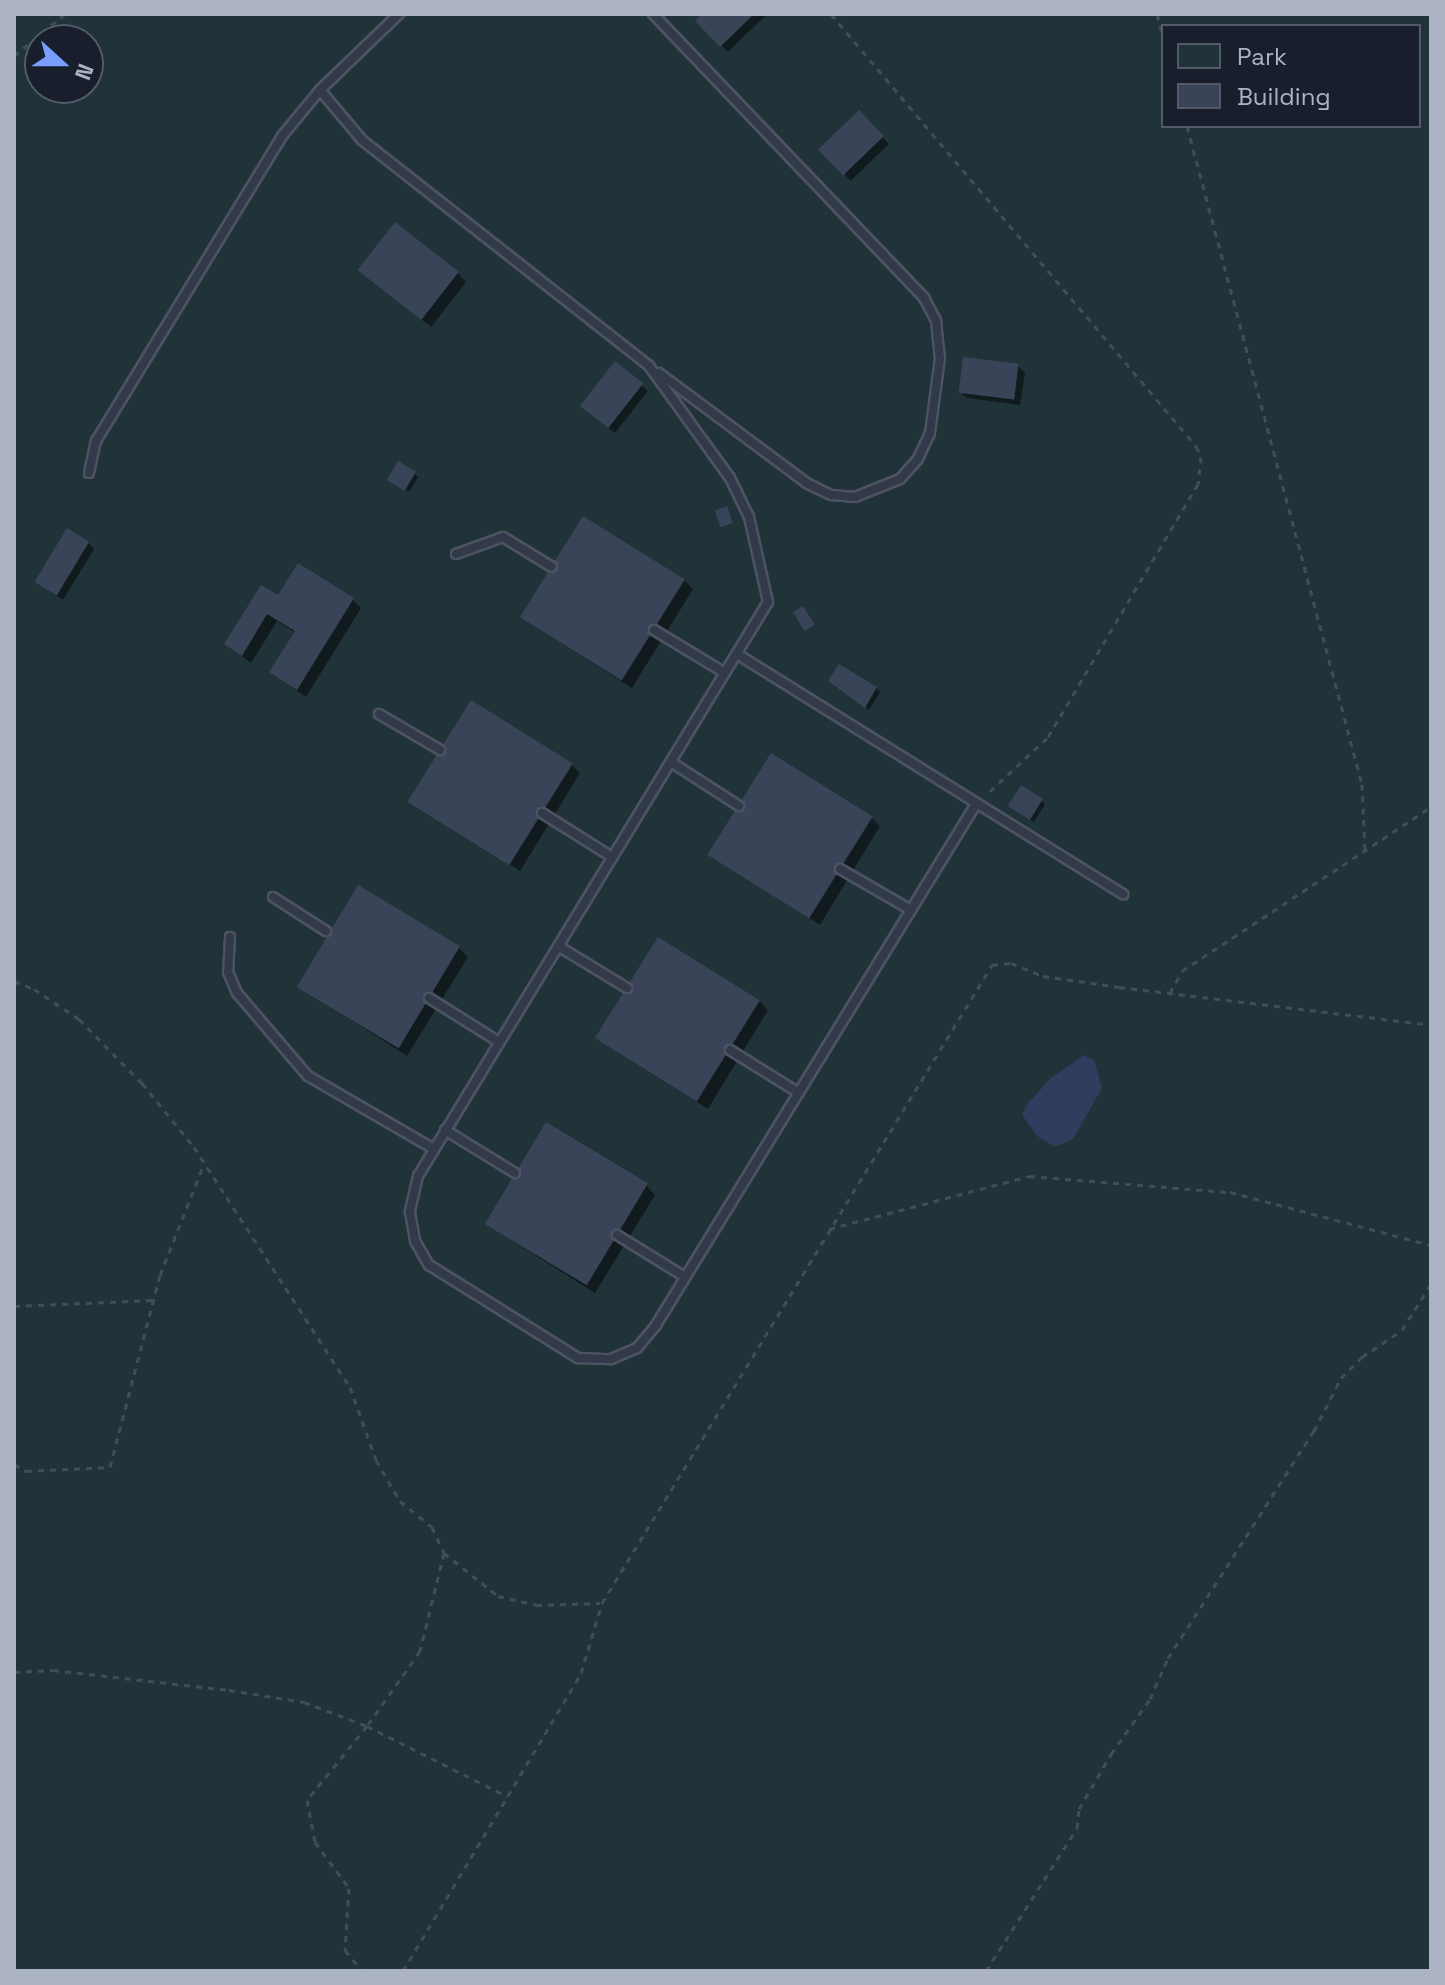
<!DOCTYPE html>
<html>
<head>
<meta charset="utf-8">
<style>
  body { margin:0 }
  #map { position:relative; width:1445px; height:1985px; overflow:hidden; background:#1e2637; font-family:"Space Grotesk",sans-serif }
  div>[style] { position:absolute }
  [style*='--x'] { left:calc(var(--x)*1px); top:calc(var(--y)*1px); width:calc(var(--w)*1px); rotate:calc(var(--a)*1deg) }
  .green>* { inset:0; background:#203338 }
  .water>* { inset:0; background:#2f3d5e }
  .shadow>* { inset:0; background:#0007; transform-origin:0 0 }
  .building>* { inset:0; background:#3a4458; transform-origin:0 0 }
  .path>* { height:3px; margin-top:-1.5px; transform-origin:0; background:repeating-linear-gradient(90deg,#3e5056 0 6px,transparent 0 12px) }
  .roads { filter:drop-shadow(2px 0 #4d5363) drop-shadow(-2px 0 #4d5363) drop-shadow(0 2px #4d5363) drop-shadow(0 -2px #4d5363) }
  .service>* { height:8px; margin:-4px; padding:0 4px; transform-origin:4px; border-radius:4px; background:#323948 }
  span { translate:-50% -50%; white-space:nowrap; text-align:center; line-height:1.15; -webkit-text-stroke:6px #181e2c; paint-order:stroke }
  .frame { position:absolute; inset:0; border:16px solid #acb3c5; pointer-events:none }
  .legend { position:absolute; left:1161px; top:24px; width:260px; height:104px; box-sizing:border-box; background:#181e2c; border:2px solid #535a69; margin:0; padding:10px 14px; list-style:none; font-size:24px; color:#acb3c5 }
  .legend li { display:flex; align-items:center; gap:16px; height:40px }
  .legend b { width:40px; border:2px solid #535a69 }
  .north { position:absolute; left:24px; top:24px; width:80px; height:80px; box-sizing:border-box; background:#181e2c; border:2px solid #535a69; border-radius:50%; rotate:111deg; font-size:22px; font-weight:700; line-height:32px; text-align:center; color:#acb3c5 }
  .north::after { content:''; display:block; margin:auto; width:28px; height:36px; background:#799dfd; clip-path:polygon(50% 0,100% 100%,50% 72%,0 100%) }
</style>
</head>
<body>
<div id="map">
  <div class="green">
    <i style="clip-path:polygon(evenodd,14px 14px,1431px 14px,1431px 1971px,14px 1971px,14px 14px,1163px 26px,1419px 26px,1419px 126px,1163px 126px,1163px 26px,14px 14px,40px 40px,88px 40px,88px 88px,40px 88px,40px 40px)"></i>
  </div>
  <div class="water">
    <i style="clip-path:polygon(1084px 1055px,1094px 1060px,1102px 1088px,1073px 1139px,1055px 1147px,1037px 1136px,1022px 1115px,1028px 1103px,1051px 1078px)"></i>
  </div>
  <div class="shadow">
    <i style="clip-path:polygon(705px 14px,765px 14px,766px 15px,728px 52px,698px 21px)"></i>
    <i style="left:859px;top:113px;width:43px;height:53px;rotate:46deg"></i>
    <i style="clip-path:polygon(458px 273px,466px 282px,431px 327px,369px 278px)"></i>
    <i style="clip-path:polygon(615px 364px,648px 391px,615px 433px,588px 412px)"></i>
    <i style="clip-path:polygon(1018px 366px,1025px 373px,1020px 405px,967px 398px,960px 392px)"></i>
    <i style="clip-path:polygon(414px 473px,418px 477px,409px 492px,393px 482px)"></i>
    <i style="clip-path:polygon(88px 543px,94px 549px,63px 600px,36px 582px)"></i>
    <i style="clip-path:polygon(684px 580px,693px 589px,632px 688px,523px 618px)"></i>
    <i style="clip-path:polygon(278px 598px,353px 600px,361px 608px,306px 697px,271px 672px,296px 633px,277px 621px,251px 663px,226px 644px)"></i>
    <i style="clip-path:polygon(835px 685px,876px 688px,880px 692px,869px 710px)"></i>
    <i style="clip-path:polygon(571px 764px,580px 773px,520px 871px,411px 802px)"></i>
    <i style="clip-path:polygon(1041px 800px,1045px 804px,1034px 822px,1014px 809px)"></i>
    <i style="clip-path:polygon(871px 817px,880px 826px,820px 925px,711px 855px)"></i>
    <i style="clip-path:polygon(459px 948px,468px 957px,407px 1056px,299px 986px)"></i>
    <i style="clip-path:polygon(759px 1001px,768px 1010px,708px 1109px,598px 1039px)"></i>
    <i style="clip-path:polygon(647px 1186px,655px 1195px,595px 1293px,486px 1224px)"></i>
  </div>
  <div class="building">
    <i style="clip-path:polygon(702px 14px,754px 14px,720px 47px,695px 21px)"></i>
    <i style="left:859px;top:110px;width:36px;height:57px;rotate:46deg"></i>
    <i style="left:395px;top:222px;width:81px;height:61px;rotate:38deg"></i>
    <i style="left:963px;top:357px;width:56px;height:36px;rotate:7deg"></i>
    <i style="left:615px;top:361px;width:36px;height:57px;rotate:38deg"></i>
    <i style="left:398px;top:461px;width:21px;height:22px;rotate:31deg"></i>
    <i style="left:727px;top:506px;width:18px;height:13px;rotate:71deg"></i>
    <i style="left:583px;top:516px;width:120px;height:119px;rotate:32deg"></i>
    <i style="left:67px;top:528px;width:26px;height:63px;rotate:31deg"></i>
    <i style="clip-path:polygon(298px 563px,354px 598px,297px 690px,269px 672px,295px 631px,267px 614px,242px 656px,224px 644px,261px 585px,278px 595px)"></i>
    <i style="left:803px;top:606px;width:22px;height:12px;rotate:58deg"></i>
    <i style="clip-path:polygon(839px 664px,877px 687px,865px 708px,828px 681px)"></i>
    <i style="left:471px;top:700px;width:120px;height:120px;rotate:32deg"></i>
    <i style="left:771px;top:753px;width:120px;height:120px;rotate:32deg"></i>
    <i style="left:1021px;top:785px;width:26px;height:25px;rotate:32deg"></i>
    <i style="left:358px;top:885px;width:119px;height:119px;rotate:31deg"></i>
    <i style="left:658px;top:937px;width:120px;height:119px;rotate:32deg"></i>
    <i style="left:546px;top:1122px;width:119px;height:119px;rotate:31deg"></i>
  </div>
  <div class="path">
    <i style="--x:831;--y:14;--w:566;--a:49.81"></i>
    <i style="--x:1196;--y:446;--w:12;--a:66"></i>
    <i style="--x:1201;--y:457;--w:27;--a:96"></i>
    <i style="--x:1198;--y:484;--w:295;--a:120.7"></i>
    <i style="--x:1047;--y:738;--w:83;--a:136.9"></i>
    <i style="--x:1157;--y:14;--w:24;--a:75"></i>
    <i style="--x:14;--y:56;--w:66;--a:-39.5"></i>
    <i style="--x:1187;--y:126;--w:681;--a:75.11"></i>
    <i style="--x:1362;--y:784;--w:69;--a:87.5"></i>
    <i style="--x:14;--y:981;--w:22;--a:22"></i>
    <i style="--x:34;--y:989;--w:54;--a:33.7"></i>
    <i style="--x:79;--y:1019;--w:90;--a:45.5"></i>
    <i style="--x:142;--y:1083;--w:82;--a:50.9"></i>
    <i style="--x:194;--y:1147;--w:286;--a:57"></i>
    <i style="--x:350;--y:1387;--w:77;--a:70.4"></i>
    <i style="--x:376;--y:1460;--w:48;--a:59.7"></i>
    <i style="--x:400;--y:1501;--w:41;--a:39.1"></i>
    <i style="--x:432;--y:1527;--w:29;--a:65"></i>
    <i style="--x:444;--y:1553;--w:101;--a:103.8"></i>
    <i style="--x:420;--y:1651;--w:92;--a:125.2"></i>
    <i style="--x:367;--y:1726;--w:157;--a:26.6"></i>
    <i style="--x:1170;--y:993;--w:25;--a:-61"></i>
    <i style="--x:1182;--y:971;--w:298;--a:-33.4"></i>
    <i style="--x:829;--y:1229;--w:207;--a:-14.8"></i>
    <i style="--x:1029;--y:1176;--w:202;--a:4.6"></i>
    <i style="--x:1230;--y:1192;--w:208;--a:14.8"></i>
    <i style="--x:14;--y:1306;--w:140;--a:-2.5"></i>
    <i style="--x:14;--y:1464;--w:14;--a:30"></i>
    <i style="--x:26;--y:1471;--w:84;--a:-2.7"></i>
    <i style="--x:110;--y:1467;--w:198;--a:-75.4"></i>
    <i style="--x:160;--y:1275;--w:119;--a:-68.4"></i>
    <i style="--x:444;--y:1553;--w:69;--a:38.5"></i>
    <i style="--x:498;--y:1596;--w:39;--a:13"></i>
    <i style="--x:536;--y:1605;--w:64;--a:-1.8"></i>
    <i style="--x:14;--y:1672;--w:39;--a:-3"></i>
    <i style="--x:53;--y:1670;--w:177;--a:6.5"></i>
    <i style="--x:229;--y:1690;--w:76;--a:9.1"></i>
    <i style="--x:304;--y:1702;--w:67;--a:20.9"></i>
    <i style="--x:367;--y:1726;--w:95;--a:129"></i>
    <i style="--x:307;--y:1800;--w:43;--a:79.2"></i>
    <i style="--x:315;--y:1842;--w:57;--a:53.5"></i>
    <i style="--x:349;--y:1888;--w:62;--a:93.7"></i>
    <i style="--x:345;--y:1950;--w:27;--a:51"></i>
    <i style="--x:403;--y:1971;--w:347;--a:-59.1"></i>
    <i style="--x:581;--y:1673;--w:73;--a:-73.3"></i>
    <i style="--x:602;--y:1603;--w:748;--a:-58.56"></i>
    <i style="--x:992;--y:965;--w:19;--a:-6"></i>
    <i style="--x:1011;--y:963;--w:35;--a:22"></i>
    <i style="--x:1043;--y:976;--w:77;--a:8.2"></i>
    <i style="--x:1119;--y:987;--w:314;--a:6.9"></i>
    <i style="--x:986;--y:1971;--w:169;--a:-57.5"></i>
    <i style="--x:1077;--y:1828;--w:19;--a:-84"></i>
    <i style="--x:1079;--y:1809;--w:64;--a:-59.8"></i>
    <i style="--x:1111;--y:1754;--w:67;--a:-54.7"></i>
    <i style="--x:1150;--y:1699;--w:45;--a:-66.3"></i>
    <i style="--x:1168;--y:1658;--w:270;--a:-57.3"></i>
    <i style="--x:1314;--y:1431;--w:59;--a:-63"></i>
    <i style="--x:1341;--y:1378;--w:30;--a:-45"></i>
    <i style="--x:1362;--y:1357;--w:48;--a:-34"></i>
    <i style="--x:1402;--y:1330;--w:54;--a:-57.8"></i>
  </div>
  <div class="roads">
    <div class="service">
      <i style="--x:653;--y:14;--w:393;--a:46.3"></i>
      <i style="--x:924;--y:298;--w:26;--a:62"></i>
      <i style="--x:936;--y:321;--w:37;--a:84"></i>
      <i style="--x:940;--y:358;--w:76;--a:97.6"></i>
      <i style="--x:930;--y:433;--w:29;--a:115"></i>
      <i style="--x:918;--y:459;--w:27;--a:132"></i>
      <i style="--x:900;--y:479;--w:48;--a:158.2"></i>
      <i style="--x:855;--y:497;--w:24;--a:-175"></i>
      <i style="--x:831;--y:495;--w:25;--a:-154"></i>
      <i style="--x:808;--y:484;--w:186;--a:-143.3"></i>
      <i style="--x:320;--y:90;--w:65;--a:50"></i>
      <i style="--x:362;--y:140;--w:365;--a:38.2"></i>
      <i style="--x:649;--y:366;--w:138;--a:54.1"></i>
      <i style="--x:730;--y:478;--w:43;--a:64"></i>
      <i style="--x:749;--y:517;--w:87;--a:77.4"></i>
      <i style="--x:768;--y:602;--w:672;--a:121.37"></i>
      <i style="--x:418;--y:1176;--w:37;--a:103"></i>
      <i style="--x:410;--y:1212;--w:29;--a:80"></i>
      <i style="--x:415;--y:1241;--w:28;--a:60"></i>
      <i style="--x:429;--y:1265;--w:176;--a:32"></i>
      <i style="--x:578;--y:1358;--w:33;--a:2"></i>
      <i style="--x:611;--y:1359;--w:28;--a:-23"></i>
      <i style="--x:637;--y:1348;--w:30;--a:-50"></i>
      <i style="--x:656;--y:1325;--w:611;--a:-58.44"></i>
      <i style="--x:89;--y:473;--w:33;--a:-78"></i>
      <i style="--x:96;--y:441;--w:357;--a:-58.6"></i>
      <i style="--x:282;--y:136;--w:60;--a:-50.4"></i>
      <i style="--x:320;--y:90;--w:110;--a:-43.9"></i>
      <i style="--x:456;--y:554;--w:50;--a:-19.9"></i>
      <i style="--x:503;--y:537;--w:57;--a:31.5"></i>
      <i style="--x:654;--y:630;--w:83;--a:31.2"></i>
      <i style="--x:737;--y:654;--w:455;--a:31.9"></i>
      <i style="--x:379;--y:714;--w:71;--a:30.5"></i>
      <i style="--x:671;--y:762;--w:81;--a:32.9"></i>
      <i style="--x:542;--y:813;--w:83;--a:32.2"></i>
      <i style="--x:840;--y:869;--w:82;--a:30"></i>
      <i style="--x:273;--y:897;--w:63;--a:32.7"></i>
      <i style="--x:230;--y:937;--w:35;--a:93"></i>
      <i style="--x:228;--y:972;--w:23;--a:67"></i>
      <i style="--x:237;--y:993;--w:109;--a:49.5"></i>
      <i style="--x:308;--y:1076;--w:146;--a:30.1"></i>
      <i style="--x:558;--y:946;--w:81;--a:31.3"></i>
      <i style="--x:429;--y:998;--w:83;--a:32.2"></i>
      <i style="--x:730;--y:1050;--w:81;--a:31.9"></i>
      <i style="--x:445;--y:1130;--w:82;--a:31.6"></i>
      <i style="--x:617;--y:1235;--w:80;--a:31.7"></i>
    </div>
  </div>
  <div class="frame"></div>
  <ul class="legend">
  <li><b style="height:22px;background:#203338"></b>Park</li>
  <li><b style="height:22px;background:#3a4458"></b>Building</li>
  </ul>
  <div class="north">N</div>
</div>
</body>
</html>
